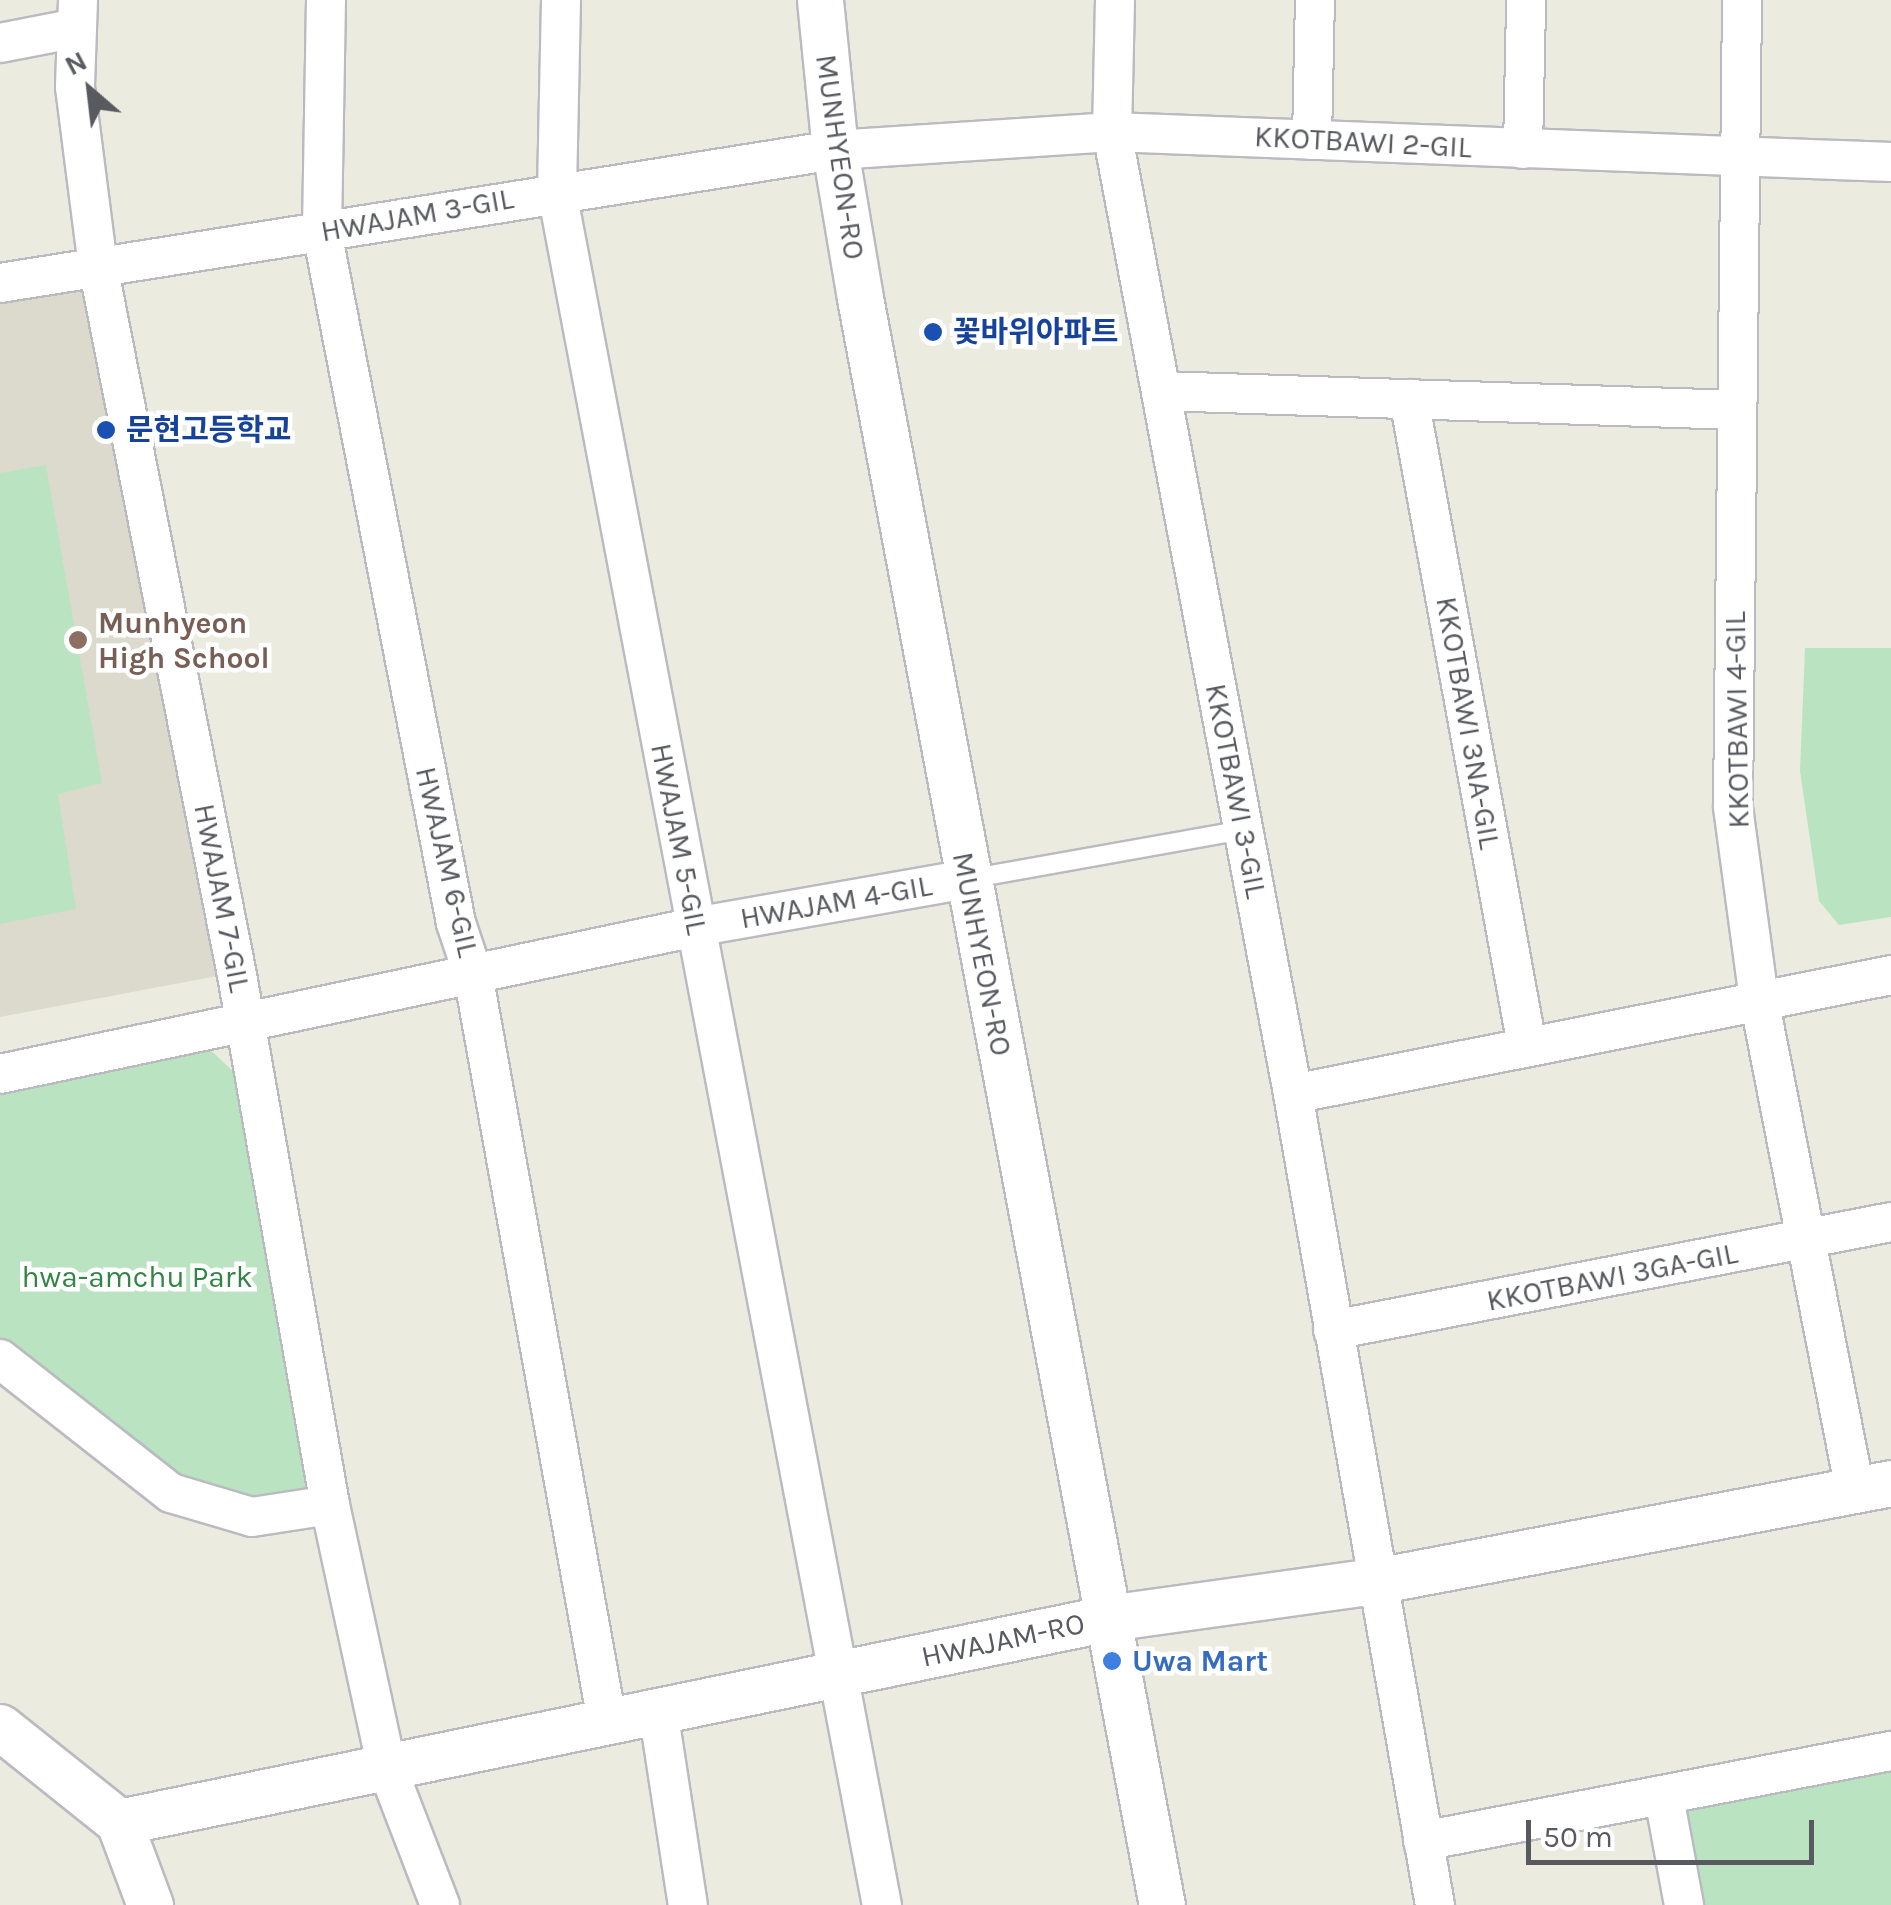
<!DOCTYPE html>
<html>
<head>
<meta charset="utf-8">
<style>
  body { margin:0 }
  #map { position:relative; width:1891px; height:1905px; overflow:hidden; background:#ecebdf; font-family:Karla,"Noto Sans KR",sans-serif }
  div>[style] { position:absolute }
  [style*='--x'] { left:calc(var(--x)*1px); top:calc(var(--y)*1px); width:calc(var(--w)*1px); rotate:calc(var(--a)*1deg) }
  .education>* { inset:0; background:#dcdacd }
  .green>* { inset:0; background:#bae4c1 }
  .roads { filter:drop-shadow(2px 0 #babbc1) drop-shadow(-2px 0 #babbc1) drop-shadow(0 2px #babbc1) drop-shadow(0 -2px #babbc1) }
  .service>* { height:18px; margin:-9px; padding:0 9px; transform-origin:9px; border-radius:9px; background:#fff }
  .minor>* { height:38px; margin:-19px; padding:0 19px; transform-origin:19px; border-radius:19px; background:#fff }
  .tertiary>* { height:45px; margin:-22.5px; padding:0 22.5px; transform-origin:22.5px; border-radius:22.5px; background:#fff }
  .dots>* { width:28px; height:28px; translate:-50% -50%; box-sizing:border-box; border:5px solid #fff; border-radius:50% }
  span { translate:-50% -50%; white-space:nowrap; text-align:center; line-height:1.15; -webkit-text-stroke:9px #fff; paint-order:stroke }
  .street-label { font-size:30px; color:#585a60 }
  .transit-label { font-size:30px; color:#164399; font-weight:700 }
  .left { translate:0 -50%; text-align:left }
  .education-label { font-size:30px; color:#785e54; font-weight:700 }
  .park-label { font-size:30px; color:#338545 }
  .shop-label { font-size:30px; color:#366cbe; font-weight:700 }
  .north { position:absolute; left:40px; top:40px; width:100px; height:100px; -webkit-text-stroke:8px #fff; paint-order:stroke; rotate:332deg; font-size:28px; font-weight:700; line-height:40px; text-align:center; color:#585a60 }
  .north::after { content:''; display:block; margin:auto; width:35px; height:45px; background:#585a60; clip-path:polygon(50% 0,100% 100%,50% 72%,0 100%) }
  .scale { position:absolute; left:1526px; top:1820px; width:288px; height:45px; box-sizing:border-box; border:5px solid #585a60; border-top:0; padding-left:12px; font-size:30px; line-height:35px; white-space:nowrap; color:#585a60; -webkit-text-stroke:8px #fff; paint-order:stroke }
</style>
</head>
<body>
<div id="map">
  <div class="education">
    <i style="clip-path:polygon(91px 285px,217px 976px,0 1017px,0 303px)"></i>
  </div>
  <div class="green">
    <i style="clip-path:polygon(46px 465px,102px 783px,58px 794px,76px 909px,0 924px,0 473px)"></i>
    <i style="clip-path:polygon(1805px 648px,1891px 648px,1891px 917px,1839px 925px,1819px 901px,1800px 771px)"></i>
    <i style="clip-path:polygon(206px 1046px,233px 1071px,318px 1479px,298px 1504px,243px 1524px,0 1346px,0 1084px)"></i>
    <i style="clip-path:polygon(1891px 1763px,1891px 1905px,1698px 1905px,1682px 1820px,1698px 1796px)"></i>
  </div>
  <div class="roads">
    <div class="service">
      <i style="--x:968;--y:879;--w:279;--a:-10.1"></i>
    </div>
    <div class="minor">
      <i style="--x:78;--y:0;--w:87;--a:92"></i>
      <i style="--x:75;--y:87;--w:180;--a:82.7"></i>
      <i style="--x:98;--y:266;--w:722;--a:78.91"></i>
      <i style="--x:237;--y:975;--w:538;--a:80.05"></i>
      <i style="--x:330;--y:1505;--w:266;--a:77.8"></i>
      <i style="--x:386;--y:1765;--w:150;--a:68.9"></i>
      <i style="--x:326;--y:0;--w:232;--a:91"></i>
      <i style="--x:322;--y:232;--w:704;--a:79.03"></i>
      <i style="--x:456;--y:923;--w:54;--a:71.6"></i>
      <i style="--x:473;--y:974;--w:759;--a:79.83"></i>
      <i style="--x:561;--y:0;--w:192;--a:91.2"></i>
      <i style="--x:557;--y:192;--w:1744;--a:79.26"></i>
      <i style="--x:1115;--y:0;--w:132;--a:91.3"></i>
      <i style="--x:1112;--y:132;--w:979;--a:79.34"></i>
      <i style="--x:1293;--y:1094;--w:823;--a:80.07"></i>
      <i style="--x:1742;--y:0;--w:807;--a:90.64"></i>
      <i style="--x:1733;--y:807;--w:194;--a:82.3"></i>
      <i style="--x:1759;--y:999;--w:500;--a:78.94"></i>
      <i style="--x:0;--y:43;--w:78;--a:-11"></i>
      <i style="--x:1312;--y:140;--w:140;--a:-88.8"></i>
      <i style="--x:1523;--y:149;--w:149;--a:-88.8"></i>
      <i style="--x:0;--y:283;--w:846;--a:-9.05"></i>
      <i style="--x:835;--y:150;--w:278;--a:-3.7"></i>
      <i style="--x:1112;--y:132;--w:780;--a:2.21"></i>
      <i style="--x:1161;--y:391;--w:576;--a:1.89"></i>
      <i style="--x:1409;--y:399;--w:658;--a:79.66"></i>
      <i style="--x:0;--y:1074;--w:710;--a:-11.94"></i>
      <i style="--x:695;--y:927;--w:277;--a:-10"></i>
      <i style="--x:1293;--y:1094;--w:610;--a:-11.25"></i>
      <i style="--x:1333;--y:1330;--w:568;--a:-10.95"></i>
      <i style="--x:0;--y:1359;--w:217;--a:38.1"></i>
      <i style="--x:171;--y:1493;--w:84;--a:16.5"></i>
      <i style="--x:252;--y:1517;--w:79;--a:-8.7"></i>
      <i style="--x:658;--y:1710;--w:197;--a:81.3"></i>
      <i style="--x:1664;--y:1797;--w:110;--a:79.5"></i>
      <i style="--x:1423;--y:1841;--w:477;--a:-10.9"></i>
    </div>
    <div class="tertiary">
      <i style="--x:820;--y:0;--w:151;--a:84.3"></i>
      <i style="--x:835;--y:150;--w:150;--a:80.4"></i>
      <i style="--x:860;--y:298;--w:1635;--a:79.36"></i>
      <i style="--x:0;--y:1727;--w:152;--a:38.6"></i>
      <i style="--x:119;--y:1822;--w:89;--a:69.5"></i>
      <i style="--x:119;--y:1822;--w:1010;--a:-11.65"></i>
      <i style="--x:1108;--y:1618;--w:271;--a:-7.9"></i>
      <i style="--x:1376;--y:1581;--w:524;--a:-10.77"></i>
    </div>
  </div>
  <div class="dots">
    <i style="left:933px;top:332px;background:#1a4fb4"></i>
    <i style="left:106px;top:430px;background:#1a4fb4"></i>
    <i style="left:78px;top:640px;background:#8d6e63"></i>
    <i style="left:1112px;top:1661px;background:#3f7fe0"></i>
  </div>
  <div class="street-label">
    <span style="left:1363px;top:142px;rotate:3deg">KKOTBAWI 2-GIL</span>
    <span style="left:840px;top:157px;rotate:82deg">MUNHYEON-RO</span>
    <span style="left:417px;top:215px;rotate:-10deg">HWAJAM 3-GIL</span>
    <span style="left:1737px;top:720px;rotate:-91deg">KKOTBAWI 4-GIL</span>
    <span style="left:1468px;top:723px;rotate:80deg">KKOTBAWI 3NA-GIL</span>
    <span style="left:1236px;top:791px;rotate:79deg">KKOTBAWI 3-GIL</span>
    <span style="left:679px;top:839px;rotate:79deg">HWAJAM 5-GIL</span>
    <span style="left:447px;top:862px;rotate:77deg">HWAJAM 6-GIL</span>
    <span style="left:222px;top:898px;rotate:79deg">HWAJAM 7-GIL</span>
    <span style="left:836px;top:902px;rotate:-10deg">HWAJAM 4-GIL</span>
    <span style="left:982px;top:954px;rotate:79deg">MUNHYEON-RO</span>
    <span style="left:1612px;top:1277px;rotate:-11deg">KKOTBAWI 3GA-GIL</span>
    <span style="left:1003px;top:1640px;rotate:-12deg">HWAJAM-RO</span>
  </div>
  <div class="transit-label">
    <span class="left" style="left:953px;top:332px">꽃바위아파트</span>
    <span class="left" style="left:126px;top:430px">문현고등학교</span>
  </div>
  <div class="education-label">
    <span class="left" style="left:98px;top:640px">Munhyeon<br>High School</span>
  </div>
  <div class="park-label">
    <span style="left:137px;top:1277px">hwa-amchu Park</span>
  </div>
  <div class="shop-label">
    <span class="left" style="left:1132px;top:1661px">Uwa Mart</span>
  </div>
  <div class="north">N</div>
  <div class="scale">50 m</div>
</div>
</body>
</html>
